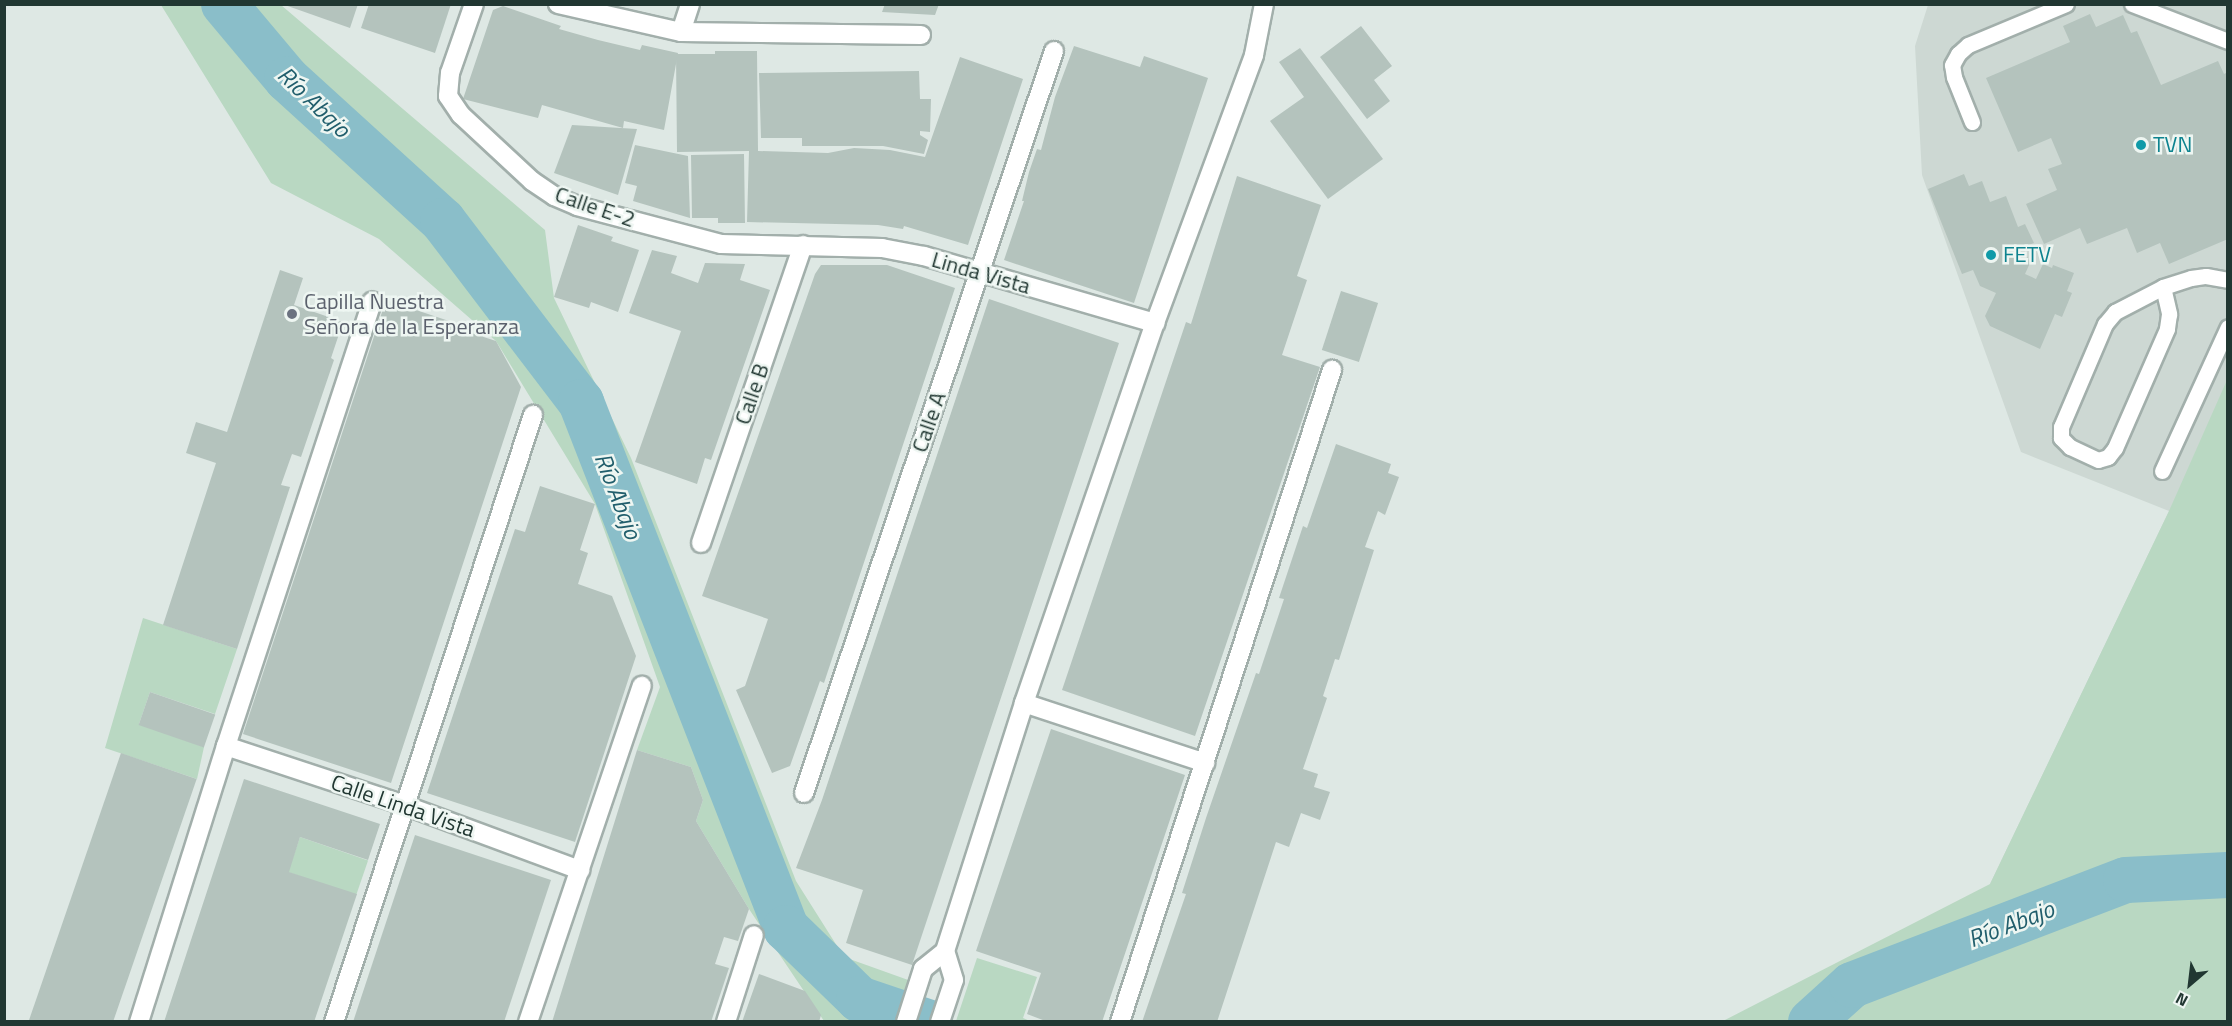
<!DOCTYPE html>
<html>
<head>
<meta charset="utf-8">
<style>
  body { margin:0 }
  #map { position:relative; width:2232px; height:1026px; overflow:hidden; background:#dee8e4; font-family:"Titillium Web",sans-serif }
  div>[style] { position:absolute }
  [style*='--x'] { left:calc(var(--x)*1px); top:calc(var(--y)*1px); width:calc(var(--w)*1px); rotate:calc(var(--a)*1deg) }
  .built>* { inset:0; background:#cdd8d3 }
  .green>* { inset:0; background:#b9d8c2; transform-origin:0 0 }
  .river>* { height:46px; margin:-23px; padding:0 23px; transform-origin:23px; border-radius:23px; background:#8abec9 }
  .building>* { inset:0; background:#b4c3bd; transform-origin:0 0 }
  .roads { filter:drop-shadow(2px 0 #a2afab) drop-shadow(-2px 0 #a2afab) drop-shadow(0 2px #a2afab) drop-shadow(0 -2px #a2afab) }
  .service>* { height:15px; margin:-7.5px; padding:0 7.5px; transform-origin:7.5px; border-radius:7.5px; background:#fff }
  .minor>* { height:18px; margin:-9px; padding:0 9px; transform-origin:9px; border-radius:9px; background:#fff }
  .tertiary>* { height:18px; margin:-9px; padding:0 9px; transform-origin:9px; border-radius:9px; background:#fff }
  .dots>* { width:16px; height:16px; translate:-50% -50%; box-sizing:border-box; border:3px solid #eef6f2; border-radius:50% }
  span { translate:-50% -50%; white-space:nowrap; text-align:center; line-height:1.15; -webkit-text-stroke:5px #eef6f2; paint-order:stroke }
  .culture-label { font-size:22px; color:#0d838f }
  .left { translate:0 -50%; text-align:left }
  .street-label { font-size:22px; color:#213732 }
  .worship-label { font-size:22px; color:#5b616d }
  .water-label { font-size:24px; color:#215e6c; font-style:italic }
  .frame { position:absolute; inset:0; border:6px solid #213732; pointer-events:none }
  .north { position:absolute; left:2160px; top:954px; width:60px; height:60px; -webkit-text-stroke:4px #eef6f2; paint-order:stroke; rotate:208deg; font-size:16px; font-weight:700; line-height:24px; text-align:center; color:#213732 }
  .north::after { content:''; display:block; margin:auto; width:21px; height:27px; background:#213732; clip-path:polygon(50% 0,100% 100%,50% 72%,0 100%) }
</style>
</head>
<body>
<div id="map">
  <div class="built">
    <i style="clip-path:polygon(1928px 5px,2227px 5px,2227px 852px,1990px 884px,2169px 511px,2021px 452px,1922px 175px,1915px 46px)"></i>
  </div>
  <div class="green">
    <i style="clip-path:polygon(161px 5px,281px 5px,545px 230px,554px 298px,631px 458px,796px 881px,844px 957px,911px 981px,897px 1021px,824px 1021px,749px 909px,696px 821px,703px 800px,691px 767px,637px 750px,660px 687px,595px 504px,496px 341px,379px 239px,271px 183px)"></i>
    <i style="clip-path:polygon(2227px 380px,2227px 1021px,1723px 1021px,1990px 884px,2169px 511px)"></i>
    <i style="clip-path:polygon(143px 618px,237px 649px,215px 714px,150px 692px,139px 724px,204px 747px,197px 779px,105px 748px)"></i>
    <i style="left:300px;top:837px;width:72px;height:37px;rotate:19deg"></i>
    <i style="clip-path:polygon(977px 958px,1037px 977px,1023px 1018px,1030px 1021px,956px 1021px)"></i>
  </div>
  <div class="river">
    <i style="--x:224;--y:4;--w:98;--a:50"></i>
    <i style="--x:287;--y:79;--w:211;--a:42.3"></i>
    <i style="--x:443;--y:221;--w:228;--a:52.7"></i>
    <i style="--x:581;--y:402;--w:565;--a:68.71"></i>
    <i style="--x:786;--y:928;--w:102;--a:44.2"></i>
    <i style="--x:859;--y:999;--w:72;--a:18.7"></i>
    <i style="--x:1811;--y:1022;--w:55;--a:-42.1"></i>
    <i style="--x:1852;--y:985;--w:293;--a:-21"></i>
    <i style="--x:2126;--y:880;--w:102;--a:-2.8"></i>
  </div>
  <div class="building">
    <i style="clip-path:polygon(282px 4px,358px 4px,350px 28px)"></i>
    <i style="clip-path:polygon(369px 4px,451px 4px,435px 53px,361px 28px)"></i>
    <i style="clip-path:polygon(885px 4px,939px 4px,935px 15px,882px 12px)"></i>
    <i style="clip-path:polygon(503px 6px,561px 26px,559px 29px,598px 40px,640px 50px,642px 45px,678px 53px,664px 130px,624px 121px,623px 128px,542px 105px,538px 118px,463px 99px,493px 10px)"></i>
    <i style="clip-path:polygon(2090px 14px,2096px 27px,2123px 15px,2131px 33px,2137px 31px,2161px 85px,2218px 61px,2224px 74px,2228px 72px,2228px 239px,2169px 264px,2160px 243px,2137px 253px,2127px 228px,2087px 244px,2080px 228px,2044px 244px,2026px 204px,2057px 190px,2048px 169px,2062px 164px,2051px 138px,2018px 152px,1986px 78px,2070px 42px,2063px 26px)"></i>
    <i style="clip-path:polygon(1361px 26px,1392px 66px,1374px 80px,1390px 101px,1367px 119px,1320px 57px)"></i>
    <i style="clip-path:polygon(1074px 46px,1140px 67px,1144px 56px,1208px 78px,1134px 303px,1004px 260px,1024px 201px,1022px 201px,1029px 172px,1037px 149px,1041px 150px,1055px 97px)"></i>
    <i style="clip-path:polygon(1300px 48px,1383px 159px,1328px 199px,1270px 121px,1304px 97px,1279px 62px)"></i>
    <i style="clip-path:polygon(715px 51px,757px 51px,758px 151px,828px 153px,854px 148px,890px 150px,925px 157px,960px 57px,1023px 79px,968px 245px,904px 226px,903px 229px,878px 225px,747px 222px,749px 151px,677px 152px,676px 54px,715px 54px)"></i>
    <i style="clip-path:polygon(919px 71px,920px 99px,931px 99px,930px 132px,920px 131px,920px 135px,928px 140px,924px 154px,883px 146px,802px 146px,802px 138px,761px 138px,759px 73px)"></i>
    <i style="clip-path:polygon(572px 125px,637px 129px,618px 195px,554px 173px)"></i>
    <i style="clip-path:polygon(635px 145px,688px 156px,690px 218px,633px 201px,637px 186px,625px 183px)"></i>
    <i style="clip-path:polygon(744px 154px,745px 223px,718px 223px,718px 218px,692px 218px,691px 155px)"></i>
    <i style="clip-path:polygon(1964px 174px,1969px 186px,1982px 181px,1990px 202px,2006px 196px,2018px 227px,2025px 224px,2034px 243px,2023px 247px,2030px 263px,2025px 274px,2036px 279px,2043px 264px,2052px 268px,2053px 265px,2074px 273px,2067px 291px,2072px 293px,2062px 317px,2055px 314px,2040px 349px,1990px 326px,1985px 316px,1996px 293px,1980px 286px,1973px 270px,1962px 274px,1928px 189px)"></i>
    <i style="clip-path:polygon(1237px 176px,1321px 205px,1297px 276px,1307px 280px,1282px 355px,1320px 367px,1195px 736px,1062px 690px,1186px 322px,1191px 324px)"></i>
    <i style="clip-path:polygon(578px 225px,613px 237px,611px 241px,639px 250px,618px 312px,591px 302px,589px 308px,554px 297px)"></i>
    <i style="clip-path:polygon(652px 250px,677px 256px,671px 273px,698px 283px,705px 263px,745px 264px,740px 280px,770px 290px,711px 460px,705px 458px,697px 484px,635px 462px,681px 331px,629px 313px)"></i>
    <i style="clip-path:polygon(821px 265px,887px 265px,955px 288px,824px 683px,820px 681px,790px 766px,772px 773px,736px 690px,745px 686px,768px 619px,702px 596px,815px 274px)"></i>
    <i style="clip-path:polygon(280px 270px,303px 278px,294px 305px,343px 322px,331px 358px,334px 360px,301px 457px,292px 454px,281px 485px,290px 487px,237px 649px,163px 625px,216px 463px,186px 453px,196px 422px,227px 432px)"></i>
    <i style="left:1341px;top:291px;width:39px;height:62px;rotate:18deg"></i>
    <i style="clip-path:polygon(989px 299px,1119px 343px,912px 965px,846px 943px,863px 890px,796px 868px,822px 800px)"></i>
    <i style="clip-path:polygon(386px 300px,461px 325px,459px 329px,496px 341px,521px 387px,391px 783px,243px 734px)"></i>
    <i style="clip-path:polygon(1336px 444px,1391px 464px,1388px 473px,1399px 477px,1385px 515px,1378px 511px,1365px 547px,1374px 550px,1339px 660px,1335px 659px,1323px 696px,1327px 698px,1303px 769px,1318px 774px,1314px 787px,1330px 792px,1320px 820px,1301px 813px,1289px 847px,1276px 842px,1217px 1022px,1142px 1022px,1186px 894px,1182px 893px,1206px 818px,1256px 673px,1259px 674px,1284px 599px,1279px 598px,1303px 526px,1307px 528px)"></i>
    <i style="clip-path:polygon(540px 486px,595px 504px,580px 550px,588px 553px,578px 584px,612px 596px,636px 656px,575px 842px,427px 793px,515px 529px,525px 532px)"></i>
    <i style="left:150px;top:692px;width:69px;height:35px;rotate:19deg"></i>
    <i style="clip-path:polygon(1051px 729px,1185px 775px,1102px 1022px,1048px 1022px,1027px 1014px,1041px 973px,976px 951px)"></i>
    <i style="clip-path:polygon(637px 750px,691px 767px,703px 800px,696px 821px,749px 909px,738px 941px,724px 937px,715px 964px,729px 968px,711px 1022px,552px 1022px)"></i>
    <i style="left:121px;top:753px;width:80px;height:283px;rotate:19deg"></i>
    <i style="clip-path:polygon(244px 779px,380px 824px,368px 860px,300px 837px,289px 872px,357px 894px,314px 1022px,164px 1022px)"></i>
    <i style="clip-path:polygon(415px 835px,551px 880px,504px 1022px,353px 1022px)"></i>
    <i style="clip-path:polygon(759px 974px,805px 991px,821px 1015px,819px 1022px,742px 1022px)"></i>
  </div>
  <div class="roads">
    <div class="service">
      <i style="--x:2132;--y:4;--w:103;--a:21.1"></i>
      <i style="--x:1972;--y:122;--w:48;--a:-111.8"></i>
      <i style="--x:1954;--y:77;--w:12;--a:-99"></i>
      <i style="--x:1952;--y:65;--w:13;--a:-61"></i>
      <i style="--x:1958;--y:54;--w:13;--a:-42"></i>
      <i style="--x:1968;--y:45;--w:106;--a:-22.7"></i>
      <i style="--x:2163;--y:287;--w:28;--a:77"></i>
      <i style="--x:2169;--y:314;--w:15;--a:98"></i>
      <i style="--x:2167;--y:329;--w:130;--a:113.6"></i>
      <i style="--x:2115;--y:448;--w:11;--a:128"></i>
      <i style="--x:2108;--y:457;--w:10;--a:163"></i>
      <i style="--x:2098;--y:460;--w:31;--a:-155"></i>
      <i style="--x:2070;--y:447;--w:13;--a:-135"></i>
      <i style="--x:2061;--y:438;--w:11;--a:-90"></i>
      <i style="--x:2061;--y:427;--w:112;--a:-66.9"></i>
      <i style="--x:2105;--y:324;--w:16;--a:-50"></i>
      <i style="--x:2115;--y:312;--w:54;--a:-27.5"></i>
      <i style="--x:2163;--y:287;--w:29;--a:-18"></i>
      <i style="--x:2191;--y:278;--w:15;--a:-8"></i>
      <i style="--x:2206;--y:276;--w:22;--a:10"></i>
      <i style="--x:2162;--y:471;--w:158;--a:-65.4"></i>
    </div>
    <div class="minor">
      <i style="--x:474;--y:4;--w:73;--a:109.2"></i>
      <i style="--x:450;--y:73;--w:23;--a:95"></i>
      <i style="--x:448;--y:96;--w:23;--a:56"></i>
      <i style="--x:461;--y:115;--w:97;--a:42.9"></i>
      <i style="--x:532;--y:181;--w:27;--a:34"></i>
      <i style="--x:554;--y:196;--w:25;--a:23"></i>
      <i style="--x:577;--y:206;--w:149;--a:14.8"></i>
      <i style="--x:721;--y:244;--w:161;--a:1.4"></i>
      <i style="--x:882;--y:248;--w:43;--a:10.8"></i>
      <i style="--x:924;--y:256;--w:241;--a:16.2"></i>
      <i style="--x:558;--y:4;--w:126;--a:12.8"></i>
      <i style="--x:681;--y:32;--w:240;--a:0.7"></i>
      <i style="--x:681;--y:32;--w:29;--a:-72"></i>
      <i style="--x:701;--y:543;--w:315;--a:-71.1"></i>
      <i style="--x:1024;--y:703;--w:191;--a:18.3"></i>
      <i style="--x:226;--y:746;--w:188;--a:18.3"></i>
      <i style="--x:404;--y:805;--w:188;--a:20.3"></i>
      <i style="--x:804;--y:793;--w:783;--a:-71.38"></i>
      <i style="--x:139;--y:1022;--w:289;--a:-72.5"></i>
      <i style="--x:226;--y:746;--w:468;--a:-71.8"></i>
      <i style="--x:334;--y:1022;--w:639;--a:-71.85"></i>
      <i style="--x:528;--y:1022;--w:355;--a:-71.3"></i>
      <i style="--x:726;--y:1022;--w:91;--a:-72.2"></i>
      <i style="--x:1120;--y:1022;--w:686;--a:-71.99"></i>
    </div>
    <div class="tertiary">
      <i style="--x:906;--y:1022;--w:56;--a:-72.2"></i>
      <i style="--x:923;--y:969;--w:28;--a:-39"></i>
      <i style="--x:945;--y:951;--w:260;--a:-72.3"></i>
      <i style="--x:1024;--y:703;--w:402;--a:-71"></i>
      <i style="--x:1155;--y:323;--w:286;--a:-69.7"></i>
      <i style="--x:1254;--y:55;--w:52;--a:-78.9"></i>
      <i style="--x:940;--y:1022;--w:44;--a:-71.6"></i>
      <i style="--x:954;--y:980;--w:30;--a:-107"></i>
    </div>
  </div>
  <div class="dots">
    <i style="left:2141px;top:145px;background:#0f9aa8"></i>
    <i style="left:1991px;top:255px;background:#0f9aa8"></i>
    <i style="left:292px;top:314px;background:#6b7280"></i>
  </div>
  <div class="culture-label">
    <span class="left" style="left:2153px;top:145px">TVN</span>
    <span class="left" style="left:2003px;top:255px">FETV</span>
  </div>
  <div class="street-label">
    <span style="left:595px;top:207px;rotate:19deg">Calle E-2</span>
    <span style="left:981px;top:273px;rotate:16deg">Linda Vista</span>
    <span style="left:752px;top:394px;rotate:-71deg">Calle B</span>
    <span style="left:929px;top:422px;rotate:-71deg">Calle A</span>
    <span style="left:403px;top:806px;rotate:19deg">Calle Linda Vista</span>
  </div>
  <div class="worship-label">
    <span class="left" style="left:304px;top:314px">Capilla Nuestra<br>Señora de la Esperanza</span>
  </div>
  <div class="water-label">
    <span style="left:314px;top:102px;rotate:44deg">Río Abajo</span>
    <span style="left:618px;top:496px;rotate:69deg">Río Abajo</span>
    <span style="left:2011px;top:924px;rotate:-21deg">Río Abajo</span>
  </div>
  <div class="frame"></div>
  <div class="north">N</div>
</div>
</body>
</html>
